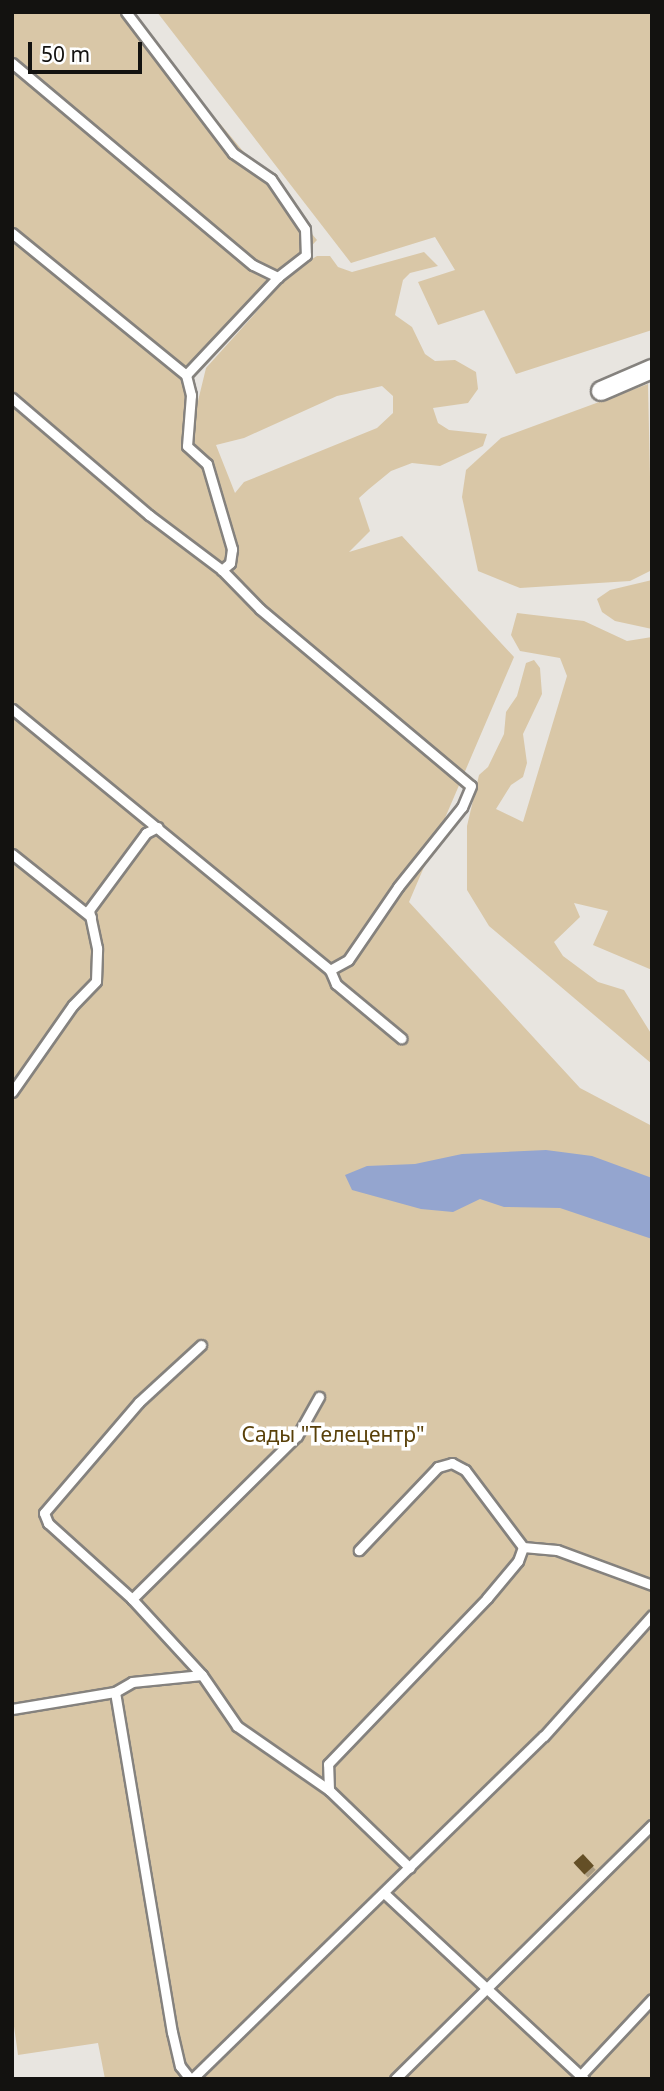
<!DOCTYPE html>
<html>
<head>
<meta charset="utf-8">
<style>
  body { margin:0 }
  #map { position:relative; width:664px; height:2091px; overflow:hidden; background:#e8e5e0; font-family:"Noto Sans",sans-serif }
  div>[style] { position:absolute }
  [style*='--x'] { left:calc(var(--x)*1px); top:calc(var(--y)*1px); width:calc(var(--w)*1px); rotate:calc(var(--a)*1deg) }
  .green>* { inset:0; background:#d9c7a7 }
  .water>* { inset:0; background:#94a5cf }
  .shadow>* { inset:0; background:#0003; transform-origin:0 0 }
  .building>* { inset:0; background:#644f26; transform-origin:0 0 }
  .roads { filter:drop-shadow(2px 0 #85827e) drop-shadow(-2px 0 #85827e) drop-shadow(0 2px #85827e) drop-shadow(0 -2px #85827e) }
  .lane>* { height:9px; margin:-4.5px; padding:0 4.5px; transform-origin:4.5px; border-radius:4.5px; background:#fff }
  .street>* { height:18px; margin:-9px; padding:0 9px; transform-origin:9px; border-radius:9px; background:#fff }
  span { translate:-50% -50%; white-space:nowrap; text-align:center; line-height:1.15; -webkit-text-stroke:7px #fff; paint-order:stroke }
  .park-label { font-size:21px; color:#594009 }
  .frame { position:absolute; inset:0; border:14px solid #131210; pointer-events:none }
  .scale { position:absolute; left:28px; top:42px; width:114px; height:32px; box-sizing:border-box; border:4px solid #131210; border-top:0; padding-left:9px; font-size:21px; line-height:24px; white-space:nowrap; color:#131210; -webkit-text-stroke:5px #fff; paint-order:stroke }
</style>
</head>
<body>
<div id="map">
  <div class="green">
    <i style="clip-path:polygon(evenodd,12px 12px,127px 12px,317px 240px,189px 376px,198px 401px,206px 368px,295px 269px,317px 256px,330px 256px,338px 267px,352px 272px,424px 252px,438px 266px,410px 273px,403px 280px,395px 315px,412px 327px,425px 354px,435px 361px,455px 360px,476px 372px,478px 389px,468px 403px,433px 408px,438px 423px,449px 430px,487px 434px,483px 446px,440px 466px,412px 463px,391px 471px,369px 489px,359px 498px,370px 531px,349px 552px,402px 536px,514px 657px,409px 902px,580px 1088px,652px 1126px,652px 2079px,105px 2079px,98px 2043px,18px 2055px,12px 2012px,12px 12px,382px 386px,393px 396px,393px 413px,377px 428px,244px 482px,235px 493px,216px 445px,244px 438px,337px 396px,382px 386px)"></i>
    <i style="clip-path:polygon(157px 12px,652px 12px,652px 330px,516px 374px,484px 310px,438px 325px,418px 282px,455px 270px,435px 237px,351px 263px)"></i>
    <i style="clip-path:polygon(648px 384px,652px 570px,630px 581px,520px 588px,478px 571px,462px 497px,466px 470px,501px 438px)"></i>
    <i style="clip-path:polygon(652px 580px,652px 629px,615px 621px,602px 612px,597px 599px,610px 590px)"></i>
    <i style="clip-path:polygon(517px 613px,584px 621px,627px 641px,652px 637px,652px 970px,593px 945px,608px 911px,574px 903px,580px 917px,554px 942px,563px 956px,598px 982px,624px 990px,652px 1035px,652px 1064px,489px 926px,467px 890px,467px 826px,479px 775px,488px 767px,504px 734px,506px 712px,517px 696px,526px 663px,534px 660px,540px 668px,542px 694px,523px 734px,527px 763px,523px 777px,511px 785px,496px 809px,523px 822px,567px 676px,560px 658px,520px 651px,511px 635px)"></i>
  </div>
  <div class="water">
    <i style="clip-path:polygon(546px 1150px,592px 1156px,652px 1178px,652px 1239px,560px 1208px,504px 1207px,480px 1199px,453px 1212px,421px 1209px,352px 1190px,345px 1175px,367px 1166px,415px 1164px,462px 1154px)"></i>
  </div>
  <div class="shadow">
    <i style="left:583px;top:1857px;width:18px;height:11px;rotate:45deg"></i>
  </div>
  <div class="building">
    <i style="left:583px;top:1854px;width:16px;height:13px;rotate:47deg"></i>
  </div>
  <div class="roads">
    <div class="lane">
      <i style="--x:126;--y:12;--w:177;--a:52.8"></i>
      <i style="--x:233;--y:153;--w:46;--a:34.4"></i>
      <i style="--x:271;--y:179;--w:60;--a:55.8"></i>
      <i style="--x:305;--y:229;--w:26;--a:88"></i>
      <i style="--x:306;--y:255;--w:36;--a:142"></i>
      <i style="--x:12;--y:63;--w:314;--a:40"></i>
      <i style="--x:253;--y:265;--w:28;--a:26"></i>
      <i style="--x:278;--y:277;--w:134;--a:133.2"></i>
      <i style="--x:12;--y:233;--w:225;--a:39.2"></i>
      <i style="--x:186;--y:375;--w:21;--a:76"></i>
      <i style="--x:191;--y:395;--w:51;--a:94.5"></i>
      <i style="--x:187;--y:446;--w:27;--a:42"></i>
      <i style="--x:207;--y:464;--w:89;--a:73.6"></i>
      <i style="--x:232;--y:549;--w:14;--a:98"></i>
      <i style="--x:230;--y:563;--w:11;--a:139"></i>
      <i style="--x:12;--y:398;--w:180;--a:40.5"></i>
      <i style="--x:149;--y:515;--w:91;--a:37"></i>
      <i style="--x:222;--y:570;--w:54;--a:45.7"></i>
      <i style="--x:260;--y:609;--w:275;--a:40"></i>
      <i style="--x:471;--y:786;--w:23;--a:113"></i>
      <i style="--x:462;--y:807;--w:102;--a:128.7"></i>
      <i style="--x:398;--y:887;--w:88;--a:124.4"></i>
      <i style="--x:348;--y:960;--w:21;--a:151"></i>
      <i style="--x:330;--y:970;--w:411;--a:-140.6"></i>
      <i style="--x:12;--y:854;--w:101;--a:38.6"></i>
      <i style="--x:330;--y:970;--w:15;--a:67"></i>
      <i style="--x:336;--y:984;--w:85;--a:39.7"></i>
      <i style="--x:12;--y:1092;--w:106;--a:-55"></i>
      <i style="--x:73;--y:1005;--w:33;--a:-46"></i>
      <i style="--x:96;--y:981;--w:33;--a:-88"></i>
      <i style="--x:97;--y:948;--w:39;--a:-102"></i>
      <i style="--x:89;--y:910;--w:96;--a:-53.5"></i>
      <i style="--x:146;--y:833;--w:13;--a:-27"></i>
      <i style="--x:201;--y:1345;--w:84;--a:137.4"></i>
      <i style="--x:139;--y:1402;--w:146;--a:130.6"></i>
      <i style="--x:44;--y:1513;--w:11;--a:68"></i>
      <i style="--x:48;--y:1523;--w:113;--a:42.1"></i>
      <i style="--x:132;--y:1599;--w:103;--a:47.4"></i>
      <i style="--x:202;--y:1675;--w:62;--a:55.5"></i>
      <i style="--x:237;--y:1726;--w:112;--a:34.8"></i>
      <i style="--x:329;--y:1790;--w:112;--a:43.9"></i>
      <i style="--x:523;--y:1547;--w:34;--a:5"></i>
      <i style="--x:557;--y:1550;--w:101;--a:20.2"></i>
      <i style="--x:132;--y:1599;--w:232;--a:-44.7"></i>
      <i style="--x:297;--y:1436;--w:45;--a:-60.6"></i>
      <i style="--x:115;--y:1692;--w:20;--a:-30"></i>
      <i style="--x:132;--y:1682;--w:70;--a:-5.7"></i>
      <i style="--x:12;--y:1709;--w:104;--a:-9.4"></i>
      <i style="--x:115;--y:1692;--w:345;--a:80.5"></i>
      <i style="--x:172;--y:2032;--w:35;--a:77"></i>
      <i style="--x:180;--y:2066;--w:16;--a:52"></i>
      <i style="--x:329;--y:1790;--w:26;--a:-92"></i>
      <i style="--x:328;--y:1764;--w:230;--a:-46.2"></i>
      <i style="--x:487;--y:1598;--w:48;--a:-50"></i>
      <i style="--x:518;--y:1561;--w:15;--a:-70"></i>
      <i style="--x:523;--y:1547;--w:96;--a:-127"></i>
      <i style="--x:465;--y:1470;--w:15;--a:-152"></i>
      <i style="--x:452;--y:1463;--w:15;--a:164"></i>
      <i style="--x:438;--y:1467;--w:115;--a:133.6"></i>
      <i style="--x:384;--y:1893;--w:273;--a:42.9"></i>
      <i style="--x:579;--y:2077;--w:107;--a:-46.9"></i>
      <i style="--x:192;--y:2079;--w:491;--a:-44.3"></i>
      <i style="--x:544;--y:1736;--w:162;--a:-48.2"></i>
      <i style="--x:395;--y:2079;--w:361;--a:-44.7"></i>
    </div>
    <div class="street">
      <i style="--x:601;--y:391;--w:56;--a:-23.3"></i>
    </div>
  </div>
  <div class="park-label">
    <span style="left:333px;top:1434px">Сады "Телецентр"</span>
  </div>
  <div class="frame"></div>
  <div class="scale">50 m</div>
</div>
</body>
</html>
